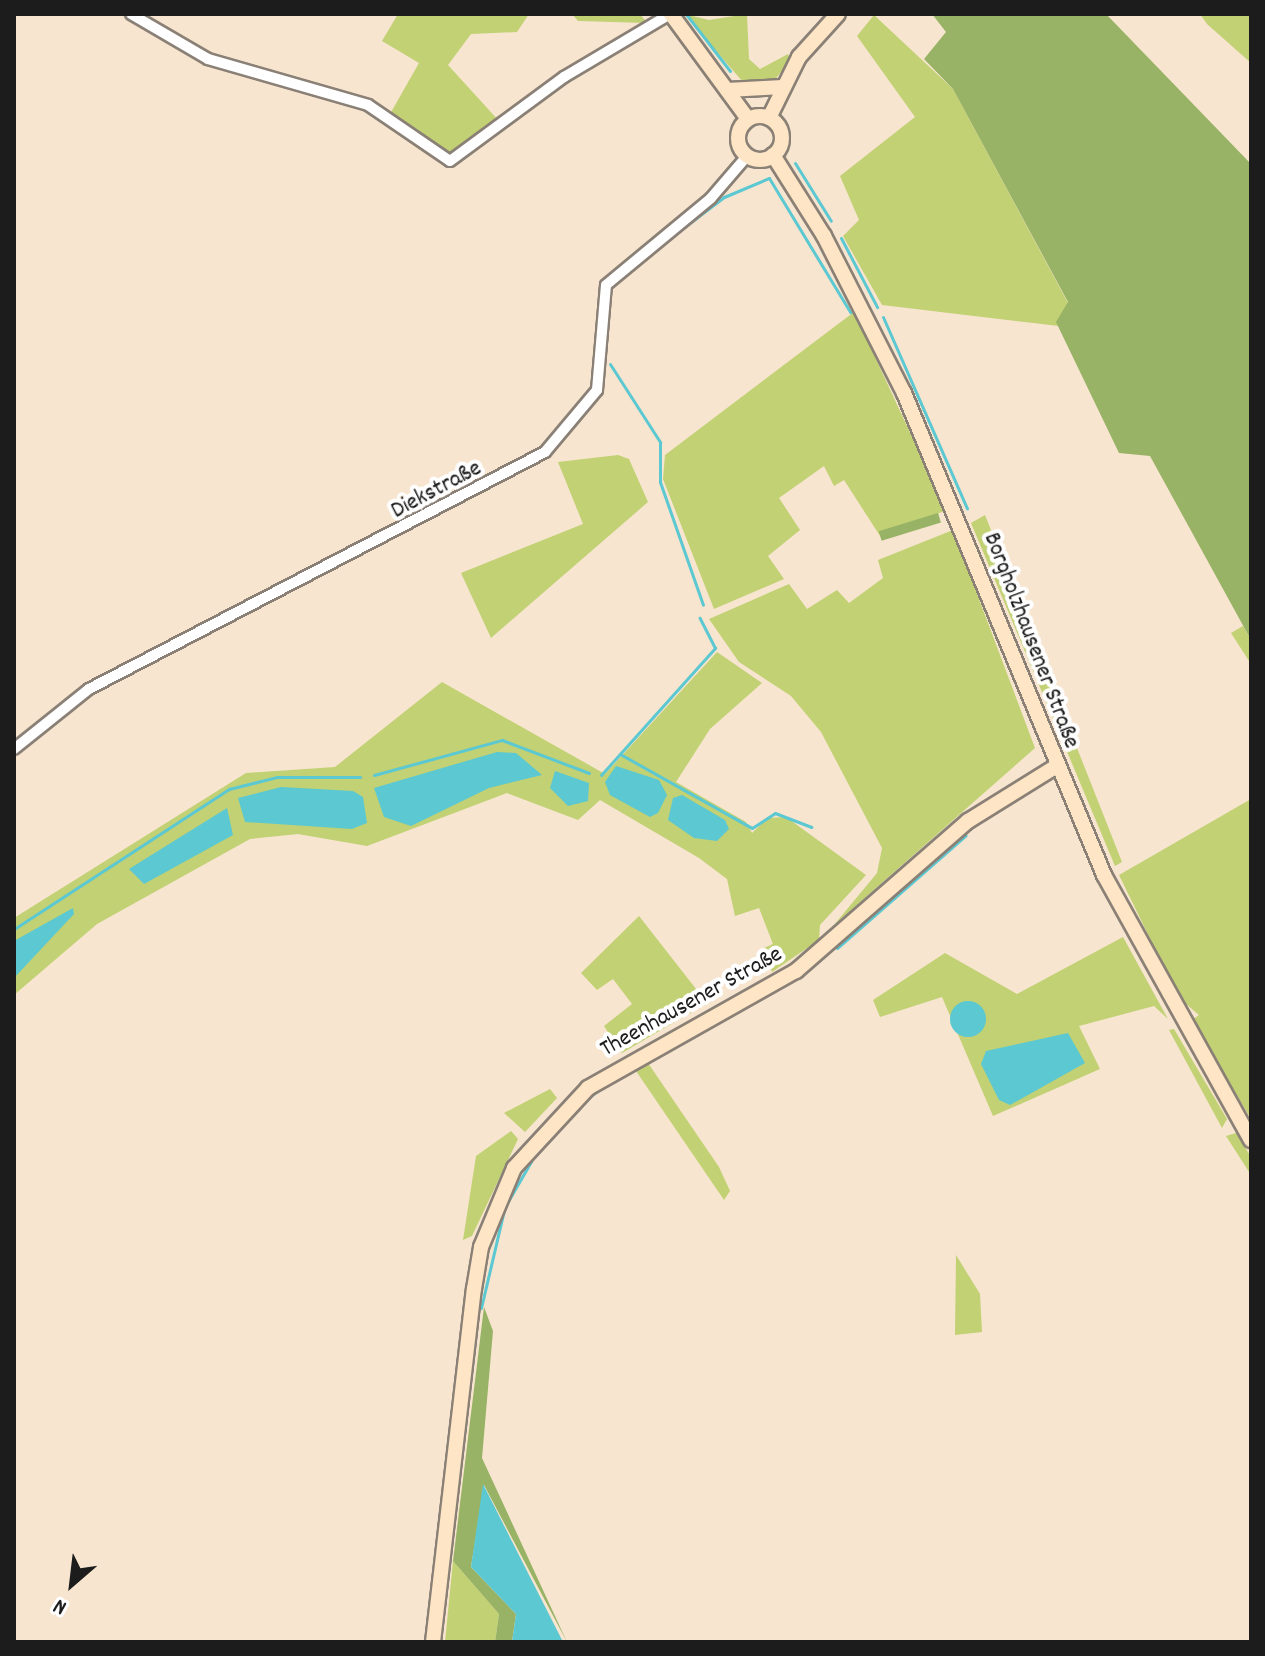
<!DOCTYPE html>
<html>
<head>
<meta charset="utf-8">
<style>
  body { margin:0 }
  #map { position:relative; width:1265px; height:1656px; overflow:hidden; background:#f7e5cf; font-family:Dekko,sans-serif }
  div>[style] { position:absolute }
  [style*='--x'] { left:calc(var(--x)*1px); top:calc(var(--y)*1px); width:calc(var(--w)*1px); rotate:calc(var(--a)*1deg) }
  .green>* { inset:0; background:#c1d173 }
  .forest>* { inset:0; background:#98b365; transform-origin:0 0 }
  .water>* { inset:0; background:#5bc8d2 }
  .round { border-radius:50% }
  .stream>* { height:3px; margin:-1.5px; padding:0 1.5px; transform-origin:1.5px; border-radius:1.5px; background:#5bc8d2 }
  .roads { filter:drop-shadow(2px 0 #8a8076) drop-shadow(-2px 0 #8a8076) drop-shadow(0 2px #8a8076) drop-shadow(0 -2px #8a8076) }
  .street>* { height:10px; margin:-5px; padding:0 5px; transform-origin:5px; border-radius:5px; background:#fff }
  .secondary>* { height:14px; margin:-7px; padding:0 7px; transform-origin:7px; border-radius:7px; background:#fee5c5 }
  .secondary>.ring { margin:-7px; padding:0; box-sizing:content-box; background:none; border:14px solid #fee5c5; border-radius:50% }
  span { translate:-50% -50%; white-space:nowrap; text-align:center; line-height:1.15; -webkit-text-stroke:8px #fff; paint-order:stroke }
  .street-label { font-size:24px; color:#1c1c1c }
  .frame { position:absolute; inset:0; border:16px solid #1c1c1c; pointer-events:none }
  .north { position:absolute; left:32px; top:1544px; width:80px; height:80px; -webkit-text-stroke:6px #fff; paint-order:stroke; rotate:208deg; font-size:22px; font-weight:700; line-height:32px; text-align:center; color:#1c1c1c }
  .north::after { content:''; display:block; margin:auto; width:28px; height:36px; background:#1c1c1c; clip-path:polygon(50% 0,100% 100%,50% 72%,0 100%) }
</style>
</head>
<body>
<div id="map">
  <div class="green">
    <i style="clip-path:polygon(398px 14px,529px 14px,517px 32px,471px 34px,448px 65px,499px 121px,449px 157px,390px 114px,419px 63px,382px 41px)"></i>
    <i style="clip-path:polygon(572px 14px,640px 14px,647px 23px,578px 21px)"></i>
    <i style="clip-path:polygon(684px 14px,709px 20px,747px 14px,749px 59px,760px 69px,788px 54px,790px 60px,774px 81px,743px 82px)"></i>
    <i style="clip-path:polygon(1200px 14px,1251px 14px,1251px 63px,1207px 24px)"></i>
    <i style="clip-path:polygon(874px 15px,953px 89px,1068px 303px,1059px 326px,882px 305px,843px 236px,859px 220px,840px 176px,915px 117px,857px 36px)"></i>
    <i style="clip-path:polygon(854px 312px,946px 510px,882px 539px,844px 480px,834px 486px,824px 466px,779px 498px,800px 530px,768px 556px,784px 579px,714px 609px,663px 479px,665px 455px)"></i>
    <i style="clip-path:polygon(618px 455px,629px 459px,648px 502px,491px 638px,461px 573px,583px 524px,558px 462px)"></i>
    <i style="clip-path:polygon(985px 515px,1122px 862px,1115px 866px,971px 523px)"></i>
    <i style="clip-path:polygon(953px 530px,1035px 748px,834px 925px,877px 873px,882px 848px,821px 732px,791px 696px,739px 662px,709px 619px,789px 584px,807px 609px,837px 590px,849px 603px,883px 578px,878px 560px)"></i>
    <i style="clip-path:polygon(1243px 626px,1251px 640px,1251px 664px,1231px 633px)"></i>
    <i style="clip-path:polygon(717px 652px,762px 683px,710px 729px,676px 782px,746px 822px,752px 833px,767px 818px,786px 817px,866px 875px,820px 925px,819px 940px,772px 972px,764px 948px,773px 944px,759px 908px,735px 916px,727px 879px,699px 858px,600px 800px,578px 820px,507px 793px,367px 846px,298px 834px,250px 839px,97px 924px,14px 995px,14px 918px,246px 773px,335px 767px,442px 682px,605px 774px)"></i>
    <i style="clip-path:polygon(1251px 799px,1251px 1119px,1192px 1020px,1199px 1015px,1179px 998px,1119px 875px)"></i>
    <i style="clip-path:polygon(639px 916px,707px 1003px,622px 1053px,604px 1026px,632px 1004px,613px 979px,597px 990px,581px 973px)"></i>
    <i style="clip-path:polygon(1123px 937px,1168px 1019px,1154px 1006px,1079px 1026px,1100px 1069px,993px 1116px,942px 997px,880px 1017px,873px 1000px,945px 953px,1017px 994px)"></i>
    <i style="clip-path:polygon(1174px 1029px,1227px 1119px,1222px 1128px,1169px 1030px)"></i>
    <i style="clip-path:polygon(648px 1063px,719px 1167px,730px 1191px,724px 1200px,636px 1071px)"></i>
    <i style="clip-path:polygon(550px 1089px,557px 1098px,525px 1132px,504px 1113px)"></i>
    <i style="clip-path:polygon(511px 1131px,518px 1139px,472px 1236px,463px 1240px,476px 1156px)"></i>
    <i style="clip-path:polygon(1236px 1133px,1251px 1157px,1251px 1175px,1226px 1136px)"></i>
    <i style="clip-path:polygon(956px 1255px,980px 1294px,982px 1332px,955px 1335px)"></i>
    <i style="clip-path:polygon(453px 1561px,499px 1614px,495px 1642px,445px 1642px)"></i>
  </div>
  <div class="forest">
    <i style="clip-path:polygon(932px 14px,1106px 14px,1251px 164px,1251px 640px,1150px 456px,1119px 453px,1056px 322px,1068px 302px,953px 89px,924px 59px,946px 32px)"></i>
    <i style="left:938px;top:513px;width:10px;height:62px;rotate:73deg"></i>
    <i style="clip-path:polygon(484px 1307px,493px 1331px,482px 1458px,567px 1642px,484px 1485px,471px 1567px,516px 1614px,512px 1642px,495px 1642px,499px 1614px,453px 1561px)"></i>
  </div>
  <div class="water">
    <i style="clip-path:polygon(497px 752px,516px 753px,542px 775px,489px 788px,411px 826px,384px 817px,374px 788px)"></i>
    <i style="clip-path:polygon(616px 766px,659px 780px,667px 795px,658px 813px,650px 817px,610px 795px,605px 782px)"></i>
    <i style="clip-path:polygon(555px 771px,589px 783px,588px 801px,568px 806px,550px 788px)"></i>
    <i style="clip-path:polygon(281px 787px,353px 791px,363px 797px,367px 823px,352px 829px,245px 822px,238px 798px)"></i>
    <i style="clip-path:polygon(682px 795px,725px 820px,729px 829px,717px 841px,694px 838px,668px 820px,673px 798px)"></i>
    <i style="clip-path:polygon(227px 808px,233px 835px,144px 884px,129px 869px)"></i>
    <i style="clip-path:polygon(73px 908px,74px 914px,14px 978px,14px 941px)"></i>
    <i class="round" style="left:950px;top:1001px;width:36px;height:36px"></i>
    <i style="clip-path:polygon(1068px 1033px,1085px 1063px,1010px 1105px,999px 1100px,981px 1064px,986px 1051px)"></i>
    <i style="clip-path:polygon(483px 1484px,563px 1642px,512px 1642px,516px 1614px,471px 1567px)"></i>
  </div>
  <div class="stream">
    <i style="--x:686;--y:14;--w:72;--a:52.3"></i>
    <i style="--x:795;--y:163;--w:68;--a:58.2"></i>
    <i style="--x:670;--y:238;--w:68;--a:-37.2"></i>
    <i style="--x:724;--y:197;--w:49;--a:-22.9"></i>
    <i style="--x:769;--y:178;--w:157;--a:58.8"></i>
    <i style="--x:841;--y:238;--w:78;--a:62.4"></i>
    <i style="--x:883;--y:317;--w:209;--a:66.3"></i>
    <i style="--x:610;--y:364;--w:93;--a:57.3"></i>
    <i style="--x:660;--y:442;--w:40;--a:90"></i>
    <i style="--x:660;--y:482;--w:130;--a:70.7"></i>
    <i style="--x:620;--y:754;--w:151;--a:29.3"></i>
    <i style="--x:752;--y:828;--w:27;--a:-33"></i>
    <i style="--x:775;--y:813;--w:39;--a:21"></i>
    <i style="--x:374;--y:775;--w:133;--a:-15.3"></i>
    <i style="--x:502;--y:740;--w:93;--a:20.8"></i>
    <i style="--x:601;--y:775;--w:171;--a:-48.1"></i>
    <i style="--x:715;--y:648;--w:34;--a:-117"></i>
    <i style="--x:14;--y:929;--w:257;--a:-33.1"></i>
    <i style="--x:229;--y:789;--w:49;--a:-14"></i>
    <i style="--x:277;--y:777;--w:83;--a:0"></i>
    <i style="--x:837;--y:948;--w:171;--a:-41.2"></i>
    <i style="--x:589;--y:1097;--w:17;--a:-36"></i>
    <i style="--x:507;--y:1203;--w:52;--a:-60"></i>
    <i style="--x:481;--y:1308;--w:101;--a:-76.8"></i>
  </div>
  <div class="roads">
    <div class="street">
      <i style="--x:131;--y:14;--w:89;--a:30.3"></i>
      <i style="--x:208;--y:59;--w:166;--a:16"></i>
      <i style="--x:368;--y:105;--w:99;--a:34.3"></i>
      <i style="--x:450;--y:161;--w:142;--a:-36.4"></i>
      <i style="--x:564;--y:77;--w:123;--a:-30.7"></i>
      <i style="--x:14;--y:749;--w:96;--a:-38.7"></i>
      <i style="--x:89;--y:689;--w:514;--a:-27.46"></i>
      <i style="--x:545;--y:452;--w:81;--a:-50"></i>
      <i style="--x:597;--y:390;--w:105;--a:-85.1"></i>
      <i style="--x:606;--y:285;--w:136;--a:-39.6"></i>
      <i style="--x:711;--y:198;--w:57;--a:-49.3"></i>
    </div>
    <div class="secondary">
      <i style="--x:671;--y:14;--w:130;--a:53.7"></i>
      <i style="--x:727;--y:90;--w:56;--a:-3.1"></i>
      <i class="ring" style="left:738px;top:116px;width:30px;height:30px"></i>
      <i style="--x:769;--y:118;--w:68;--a:-63.8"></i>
      <i style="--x:799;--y:57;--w:58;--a:-47.8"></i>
      <i style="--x:773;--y:155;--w:96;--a:57.8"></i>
      <i style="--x:824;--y:236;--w:176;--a:63"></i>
      <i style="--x:904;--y:393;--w:522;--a:67.46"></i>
      <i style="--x:1104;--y:875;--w:303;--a:61"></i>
      <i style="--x:433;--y:1642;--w:355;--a:-83.4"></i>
      <i style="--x:474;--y:1289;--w:43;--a:-80.5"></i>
      <i style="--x:481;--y:1247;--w:86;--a:-67.3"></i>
      <i style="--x:514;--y:1168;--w:109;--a:-47.2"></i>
      <i style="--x:588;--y:1088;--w:239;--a:-29.4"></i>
      <i style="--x:796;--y:971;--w:228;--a:-41.1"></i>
      <i style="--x:968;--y:821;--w:102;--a:-31.8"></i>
    </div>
  </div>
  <div class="street-label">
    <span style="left:437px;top:491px;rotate:-28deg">Diekstraße</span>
    <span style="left:1030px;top:641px;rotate:69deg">Borgholzhausener Straße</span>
    <span style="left:692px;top:1003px;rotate:-29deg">Theenhausener Straße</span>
  </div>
  <div class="frame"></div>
  <div class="north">N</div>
</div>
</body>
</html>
